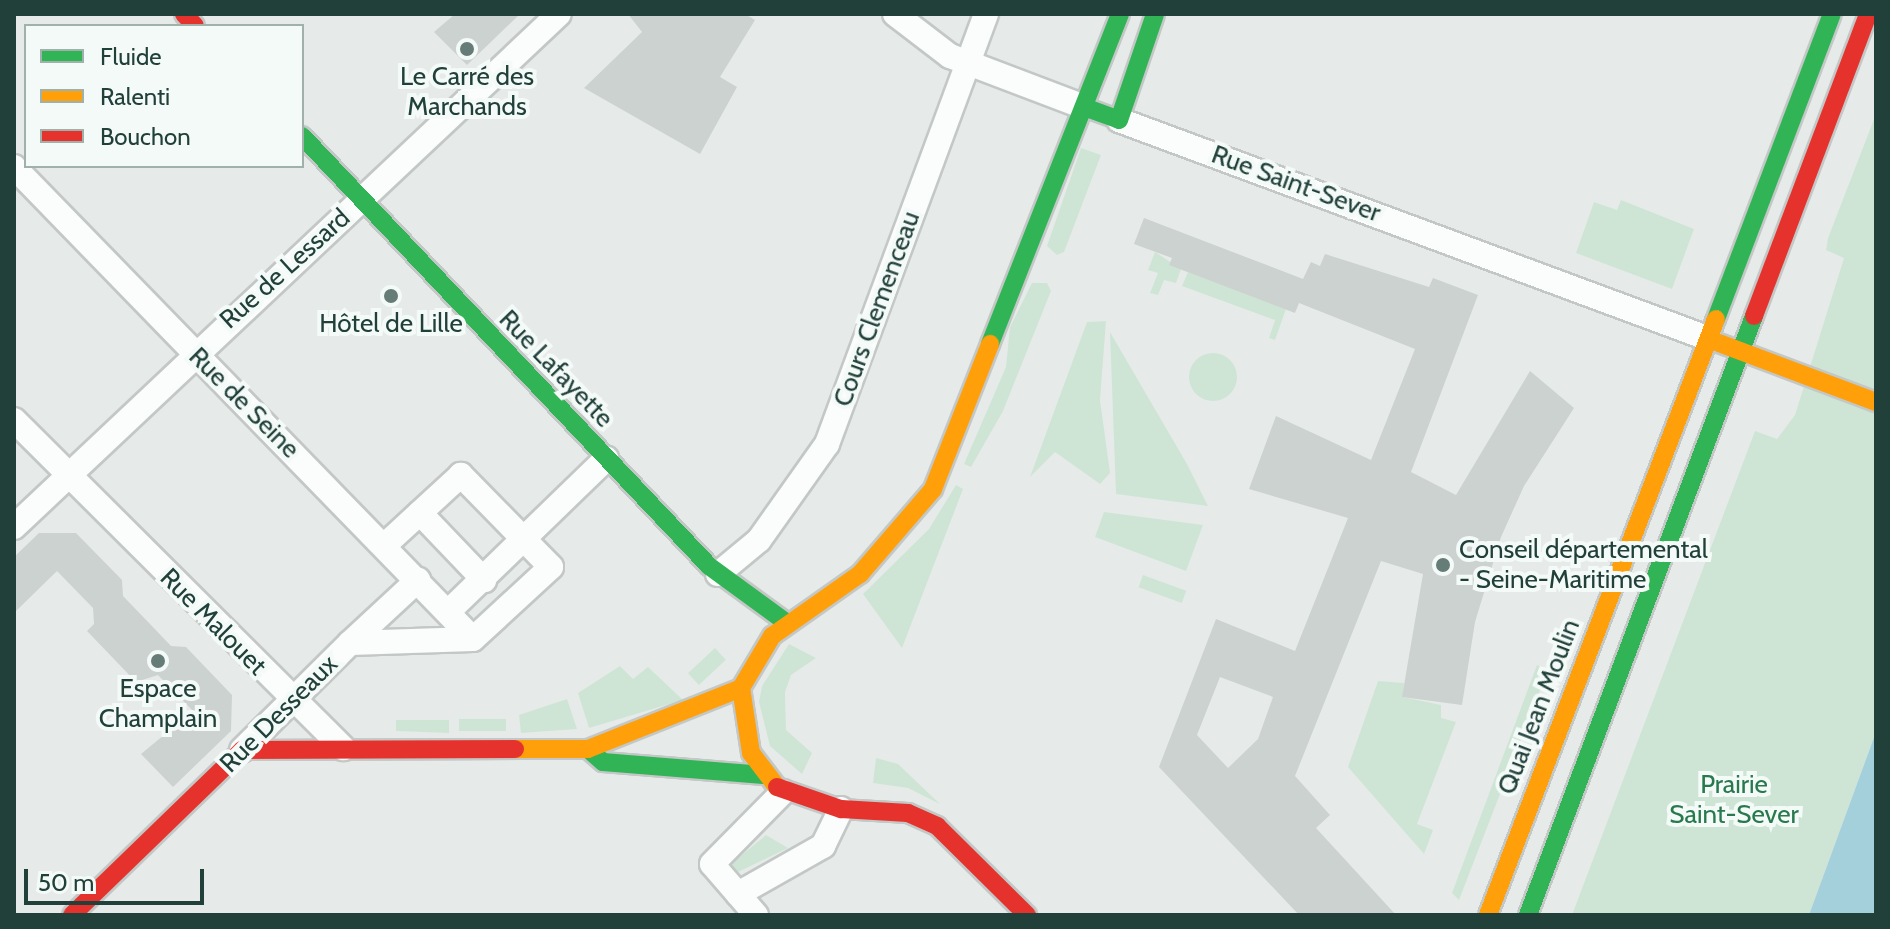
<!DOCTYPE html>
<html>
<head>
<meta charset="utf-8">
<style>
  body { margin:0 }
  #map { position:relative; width:1890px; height:929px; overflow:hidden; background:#e6ebe9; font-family:Cabin,sans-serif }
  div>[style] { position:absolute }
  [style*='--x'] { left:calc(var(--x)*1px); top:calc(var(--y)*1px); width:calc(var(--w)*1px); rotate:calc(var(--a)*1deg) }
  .green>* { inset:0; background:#cee5d6; transform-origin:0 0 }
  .round { border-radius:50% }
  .water>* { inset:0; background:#a4d0db }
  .building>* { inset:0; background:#ccd2d0 }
  .roads { filter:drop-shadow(2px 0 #c3c8c6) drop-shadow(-2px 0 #c3c8c6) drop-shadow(0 2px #c3c8c6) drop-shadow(0 -2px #c3c8c6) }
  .street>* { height:24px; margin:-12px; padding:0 12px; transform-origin:12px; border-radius:12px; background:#fbfcfc }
  .fast>* { height:18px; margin:-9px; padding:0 9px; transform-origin:9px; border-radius:9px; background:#30b455 }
  .slow>* { height:18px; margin:-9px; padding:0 9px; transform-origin:9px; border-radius:9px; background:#ff9f0a }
  .jam>* { height:18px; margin:-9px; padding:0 9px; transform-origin:9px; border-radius:9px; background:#e5322d }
  .dots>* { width:22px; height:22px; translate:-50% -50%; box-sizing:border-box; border:4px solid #f4faf7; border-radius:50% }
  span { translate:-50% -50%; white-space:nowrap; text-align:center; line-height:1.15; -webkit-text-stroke:8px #f4faf7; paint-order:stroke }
  .poi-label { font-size:26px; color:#21403a }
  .left { translate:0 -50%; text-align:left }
  .street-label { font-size:26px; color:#21403a }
  .park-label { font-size:26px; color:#29794e }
  .frame { position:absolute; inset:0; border:16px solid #21403a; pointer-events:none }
  .legend { position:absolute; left:24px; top:24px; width:280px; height:144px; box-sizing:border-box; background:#f4faf7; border:2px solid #a0b0ab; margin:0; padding:10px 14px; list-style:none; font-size:24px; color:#21403a }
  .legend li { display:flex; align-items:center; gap:16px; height:40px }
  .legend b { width:40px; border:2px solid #a0b0ab }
  .scale { position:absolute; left:24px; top:869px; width:180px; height:36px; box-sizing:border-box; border:4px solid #21403a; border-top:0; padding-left:10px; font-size:24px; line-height:28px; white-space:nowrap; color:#21403a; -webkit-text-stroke:6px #f4faf7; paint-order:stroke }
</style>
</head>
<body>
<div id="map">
  <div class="green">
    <i style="clip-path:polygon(1876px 114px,1876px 732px,1809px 915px,1572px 915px,1755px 431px,1777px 439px,1795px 415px,1844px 258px,1826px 250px,1828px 238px)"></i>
    <i style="clip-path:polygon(1081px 148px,1101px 155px,1064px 252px,1057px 255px,1047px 246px)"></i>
    <i style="clip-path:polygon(1621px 200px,1694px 229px,1672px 289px,1576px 253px,1594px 202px,1617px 210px)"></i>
    <i style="clip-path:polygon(1155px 252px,1181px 269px,1176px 283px,1164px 280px,1158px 295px,1150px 293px,1158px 273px,1148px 270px)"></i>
    <i style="clip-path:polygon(1188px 272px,1286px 309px,1275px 340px,1269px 338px,1275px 320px,1182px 286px)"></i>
    <i style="clip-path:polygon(1032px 283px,1047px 283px,1051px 291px,1003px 411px,971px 467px,964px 464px,1006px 367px,1010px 327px)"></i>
    <i style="clip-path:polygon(1106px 321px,1100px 400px,1110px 473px,1100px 484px,1055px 452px,1030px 477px,1087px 322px)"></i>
    <i style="clip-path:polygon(1110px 332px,1187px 464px,1208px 506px,1116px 494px)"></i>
    <i class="round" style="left:1189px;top:353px;width:48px;height:48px"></i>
    <i style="clip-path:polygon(956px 485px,963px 489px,902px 648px,863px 594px,929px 529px)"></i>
    <i style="clip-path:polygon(1104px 512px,1203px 525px,1186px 571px,1095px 537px)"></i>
    <i style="left:1143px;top:575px;width:46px;height:13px;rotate:20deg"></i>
    <i style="clip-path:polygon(789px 644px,816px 658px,791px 675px,785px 692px,786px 730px,812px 753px,802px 774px,770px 746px,759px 702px,762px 686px)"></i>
    <i style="left:715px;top:648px;width:16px;height:37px;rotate:47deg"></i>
    <i style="clip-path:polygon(1537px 665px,1548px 670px,1459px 900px,1452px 893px)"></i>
    <i style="clip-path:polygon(620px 666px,633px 679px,648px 667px,683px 700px,589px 728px,578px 693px)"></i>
    <i style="clip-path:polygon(1378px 681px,1404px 683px,1403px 697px,1441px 705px,1441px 718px,1456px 722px,1417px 824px,1433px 830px,1424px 854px,1348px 767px)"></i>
    <i style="clip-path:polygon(567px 699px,577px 729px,521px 733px,519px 715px)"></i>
    <i style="left:459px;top:719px;width:47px;height:12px"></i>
    <i style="clip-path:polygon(396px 720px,449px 720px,449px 733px,396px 731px)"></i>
    <i style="clip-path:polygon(876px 758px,898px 764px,940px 804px,908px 788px,873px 783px)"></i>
    <i style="clip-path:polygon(766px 835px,788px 848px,734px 874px,732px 863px)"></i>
  </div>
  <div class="water">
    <i style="clip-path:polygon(1876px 732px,1876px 915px,1809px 915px)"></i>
  </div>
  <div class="building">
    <i style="clip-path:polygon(455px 14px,520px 14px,467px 65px,434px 32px)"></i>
    <i style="clip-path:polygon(628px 14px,745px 14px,755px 20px,720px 77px,737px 87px,700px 154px,584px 88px,642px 32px)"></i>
    <i style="clip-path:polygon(evenodd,1144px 218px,1303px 279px,1311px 262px,1320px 266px,1325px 254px,1429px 287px,1433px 278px,1478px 295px,1411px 472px,1456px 495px,1530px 371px,1574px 408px,1524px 486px,1501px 537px,1475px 622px,1462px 705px,1402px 697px,1423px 574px,1381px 561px,1295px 776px,1330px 815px,1316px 828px,1396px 915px,1299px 915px,1159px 767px,1216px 619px,1295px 651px,1348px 518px,1249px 489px,1276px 416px,1371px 460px,1415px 349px,1299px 303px,1295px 313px,1169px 265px,1172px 258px,1134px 244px,1144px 218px,1220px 677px,1273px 697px,1258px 739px,1228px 768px,1197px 735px,1220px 677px)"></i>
    <i style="clip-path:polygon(39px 533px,76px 533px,122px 580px,123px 596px,150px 624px,171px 646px,186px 647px,232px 695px,231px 731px,173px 787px,141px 754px,193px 711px,158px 675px,136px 682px,87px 631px,94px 624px,93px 608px,57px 571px,14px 613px,14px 557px)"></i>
  </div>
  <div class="roads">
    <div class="street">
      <i style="--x:895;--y:14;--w:69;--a:37.4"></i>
      <i style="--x:950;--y:56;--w:143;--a:20.8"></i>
      <i style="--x:1119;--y:120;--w:627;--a:20.34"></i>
      <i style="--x:14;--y:167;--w:658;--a:45.8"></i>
      <i style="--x:14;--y:420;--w:465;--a:44.9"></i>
      <i style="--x:420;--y:513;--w:93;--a:46.3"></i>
      <i style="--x:14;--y:527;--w:748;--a:-43.27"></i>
      <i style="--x:718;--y:574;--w:53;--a:-39.7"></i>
      <i style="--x:759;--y:540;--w:118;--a:-54.7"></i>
      <i style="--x:827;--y:444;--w:458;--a:-69.7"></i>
      <i style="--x:449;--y:611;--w:219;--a:-44.1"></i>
      <i style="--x:350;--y:643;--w:93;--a:-42.8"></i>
      <i style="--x:242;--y:750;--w:152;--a:-44.7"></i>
      <i style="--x:350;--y:643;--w:123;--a:-1.9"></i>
      <i style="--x:473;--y:639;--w:106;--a:-42.7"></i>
      <i style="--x:551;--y:567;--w:129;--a:-134.4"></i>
      <i style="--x:461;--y:475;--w:103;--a:137.4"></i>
      <i style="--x:738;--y:894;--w:98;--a:-29.5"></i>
      <i style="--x:823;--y:846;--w:41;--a:-64.1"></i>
      <i style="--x:756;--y:915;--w:67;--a:-130.8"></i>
      <i style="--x:712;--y:864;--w:101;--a:-45.4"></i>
    </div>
    <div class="fast">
      <i style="--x:1084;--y:107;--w:37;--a:20"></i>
      <i style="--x:1119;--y:120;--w:112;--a:-71.2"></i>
      <i style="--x:302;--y:136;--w:592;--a:46.57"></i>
      <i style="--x:709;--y:566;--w:97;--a:36.2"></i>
      <i style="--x:1716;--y:319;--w:326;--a:-69.2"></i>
      <i style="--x:990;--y:344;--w:355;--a:-68.5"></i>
      <i style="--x:588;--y:749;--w:20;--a:41"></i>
      <i style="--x:603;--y:762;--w:161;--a:4.6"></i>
      <i style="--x:1528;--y:915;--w:640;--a:-69.33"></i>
    </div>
    <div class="slow">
      <i style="--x:1719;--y:343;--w:168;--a:20.6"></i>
      <i style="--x:515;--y:749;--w:73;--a:0"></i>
      <i style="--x:588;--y:749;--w:165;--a:-21.7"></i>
      <i style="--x:777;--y:787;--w:43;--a:-127.4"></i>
      <i style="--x:751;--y:753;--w:66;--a:-98.7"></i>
      <i style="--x:741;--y:688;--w:61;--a:-59.2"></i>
      <i style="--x:772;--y:636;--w:108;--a:-35.2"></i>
      <i style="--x:860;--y:574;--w:112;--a:-49.3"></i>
      <i style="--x:933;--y:489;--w:156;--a:-68.5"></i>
      <i style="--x:1488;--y:915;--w:638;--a:-69.07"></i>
    </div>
    <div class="jam">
      <i style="--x:184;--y:14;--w:16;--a:47"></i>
      <i style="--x:1754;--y:316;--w:323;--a:-69.3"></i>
      <i style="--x:777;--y:787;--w:68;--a:19"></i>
      <i style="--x:841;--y:809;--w:67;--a:3.4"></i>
      <i style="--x:908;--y:813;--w:32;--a:24"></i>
      <i style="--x:937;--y:826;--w:127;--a:44.7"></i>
      <i style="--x:72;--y:915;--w:237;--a:-44.1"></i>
      <i style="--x:242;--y:750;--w:273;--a:-0.2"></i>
    </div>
  </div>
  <div class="dots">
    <i style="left:467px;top:49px;background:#667c77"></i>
    <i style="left:391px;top:296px;background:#667c77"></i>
    <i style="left:1443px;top:565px;background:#667c77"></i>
    <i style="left:158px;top:661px;background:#667c77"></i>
  </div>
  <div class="poi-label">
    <span style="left:467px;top:92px">Le Carré des<br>Marchands</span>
    <span style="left:391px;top:324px">Hôtel de Lille</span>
    <span class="left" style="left:1459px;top:565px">Conseil départemental<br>- Seine-Maritime</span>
    <span style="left:158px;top:704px">Espace<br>Champlain</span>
  </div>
  <div class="street-label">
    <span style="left:1296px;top:184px;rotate:20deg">Rue Saint-Sever</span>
    <span style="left:285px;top:269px;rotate:-42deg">Rue de Lessard</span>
    <span style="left:877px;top:309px;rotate:-70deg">Cours Clemenceau</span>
    <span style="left:556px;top:369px;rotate:46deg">Rue Lafayette</span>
    <span style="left:244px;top:403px;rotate:45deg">Rue de Seine</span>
    <span style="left:213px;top:622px;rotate:45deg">Rue Malouet</span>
    <span style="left:1539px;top:707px;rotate:-69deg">Quai Jean Moulin</span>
    <span style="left:279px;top:714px;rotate:-45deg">Rue Desseaux</span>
  </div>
  <div class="park-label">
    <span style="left:1734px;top:800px">Prairie<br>Saint-Sever</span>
  </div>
  <div class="frame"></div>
  <ul class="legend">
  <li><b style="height:10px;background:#30b455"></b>Fluide</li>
  <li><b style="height:10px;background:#ff9f0a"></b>Ralenti</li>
  <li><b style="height:10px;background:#e5322d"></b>Bouchon</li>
  </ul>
  <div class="scale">50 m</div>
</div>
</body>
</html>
